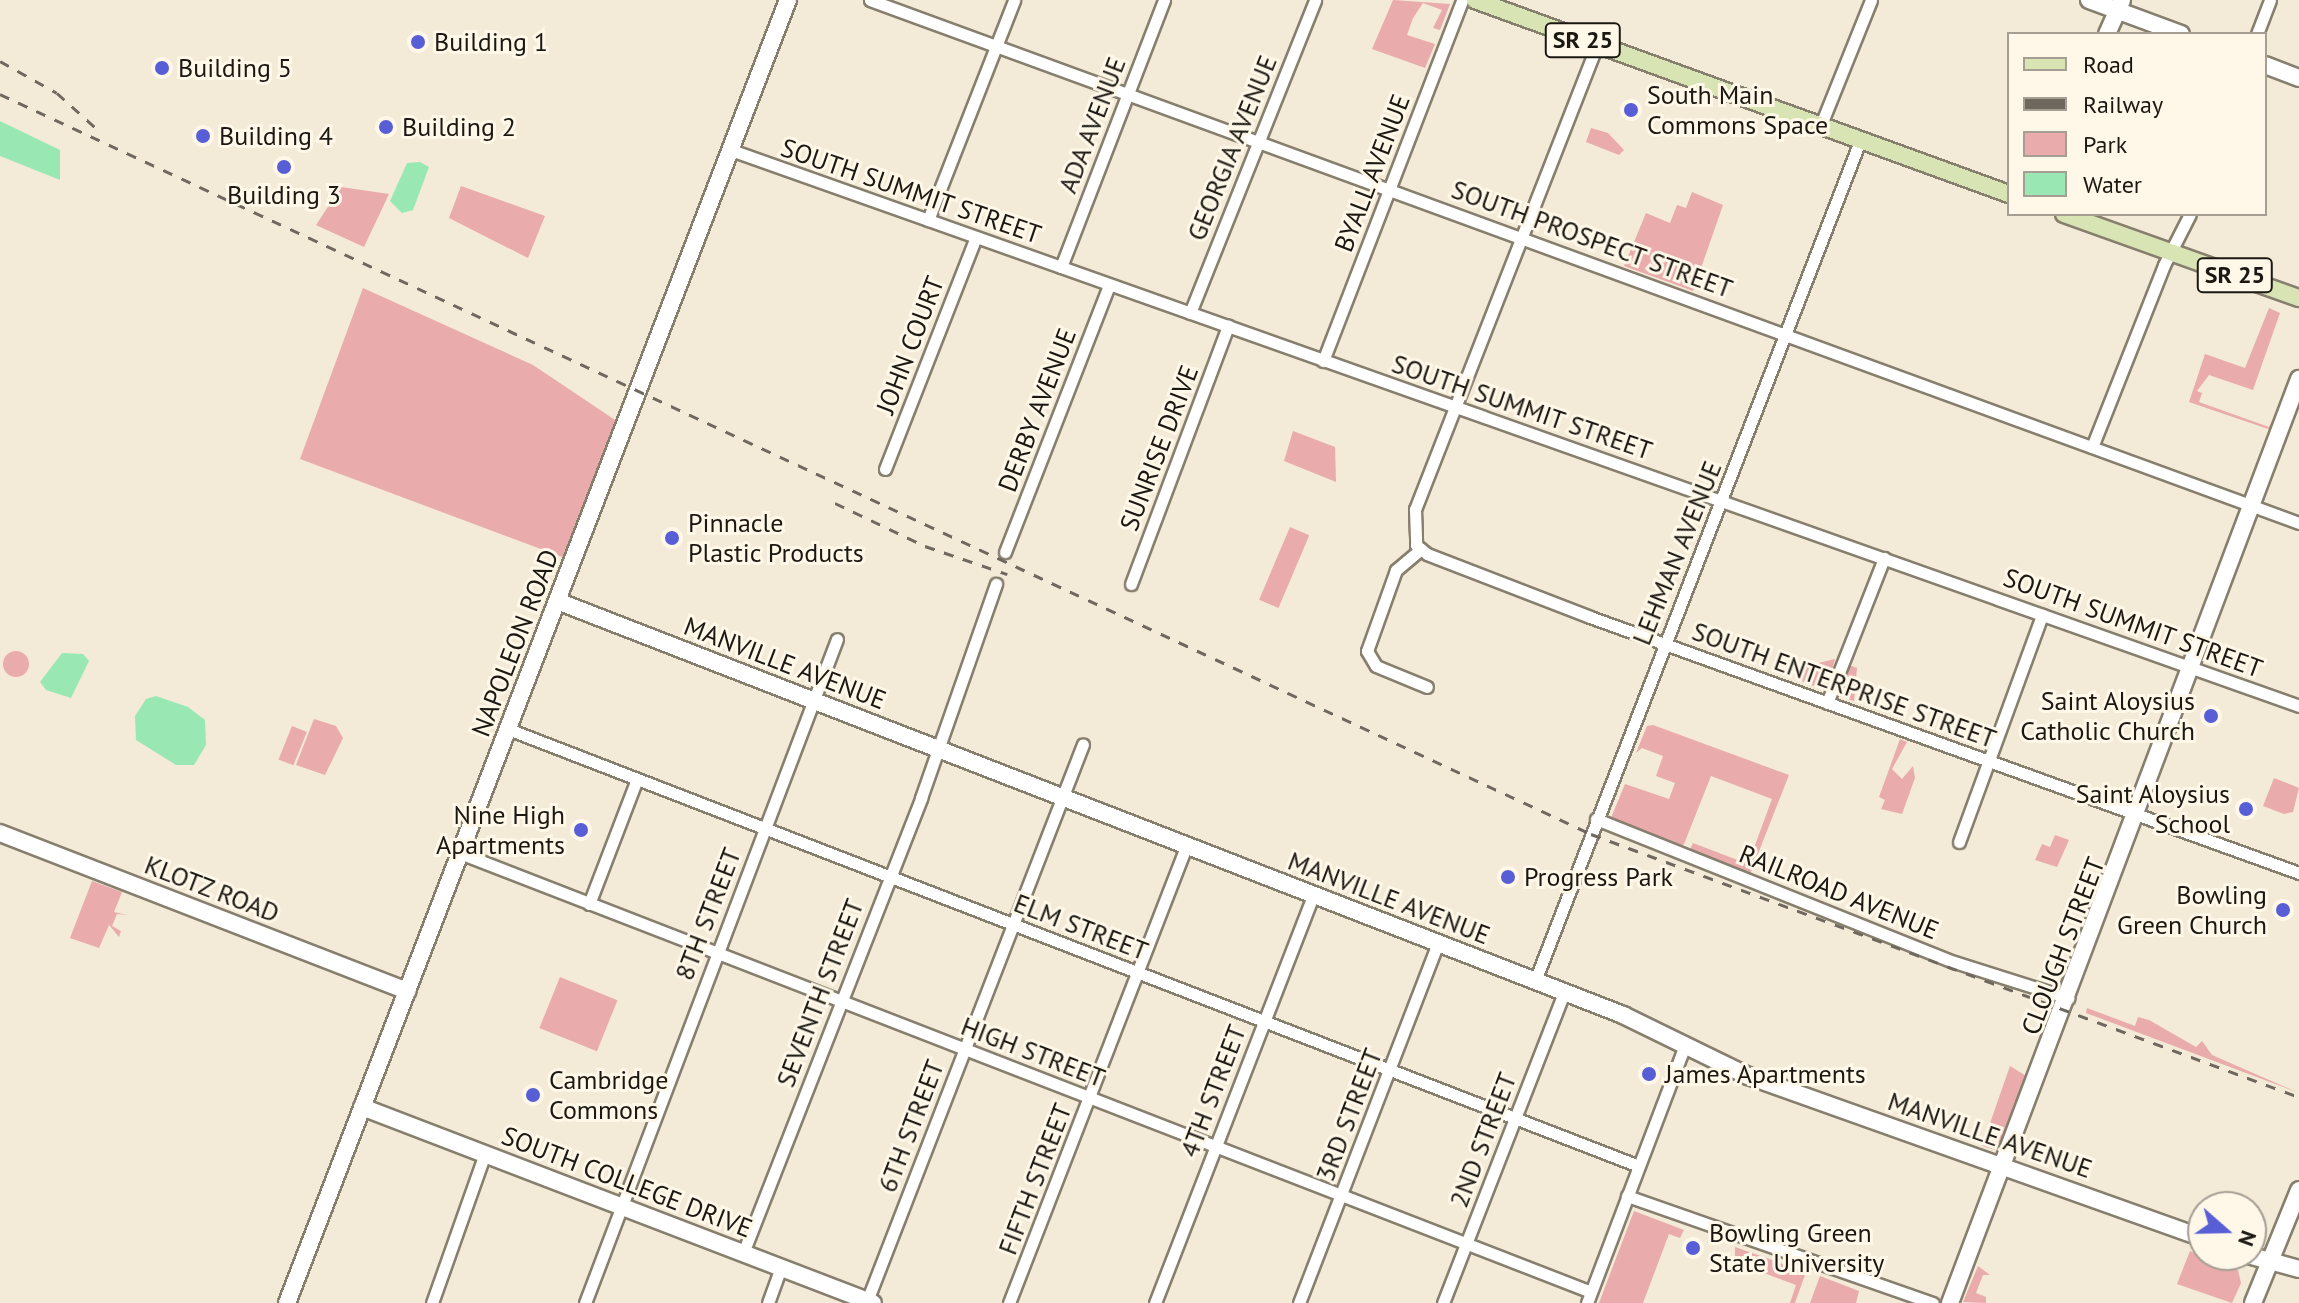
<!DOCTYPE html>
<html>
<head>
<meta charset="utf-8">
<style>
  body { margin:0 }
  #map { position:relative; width:2299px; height:1303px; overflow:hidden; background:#f3ead7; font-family:"PT Sans",sans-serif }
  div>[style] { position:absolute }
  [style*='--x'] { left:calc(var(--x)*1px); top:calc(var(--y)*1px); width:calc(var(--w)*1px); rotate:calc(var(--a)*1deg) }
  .green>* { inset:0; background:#e9abab; transform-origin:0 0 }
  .round { border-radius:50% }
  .water>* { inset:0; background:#99e8b3 }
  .roads { filter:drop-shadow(2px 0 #877f6e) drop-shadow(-2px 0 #877f6e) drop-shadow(0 2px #877f6e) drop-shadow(0 -2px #877f6e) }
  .street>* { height:11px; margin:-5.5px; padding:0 5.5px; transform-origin:5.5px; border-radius:5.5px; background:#fff }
  .secondary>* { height:16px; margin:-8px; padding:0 8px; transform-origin:8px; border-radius:8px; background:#fff }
  .primary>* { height:16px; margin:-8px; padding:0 8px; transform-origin:8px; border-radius:8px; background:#d8e4b3 }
  .rail>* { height:3px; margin-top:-1.5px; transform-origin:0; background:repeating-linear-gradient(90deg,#6e685e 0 10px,transparent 0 20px) }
  .dots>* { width:22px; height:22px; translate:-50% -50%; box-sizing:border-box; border:4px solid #fff8e9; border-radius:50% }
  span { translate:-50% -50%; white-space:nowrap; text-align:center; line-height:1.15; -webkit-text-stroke:6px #fff8e9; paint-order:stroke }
  .shield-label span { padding:2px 6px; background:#fff8e9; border:2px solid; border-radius:6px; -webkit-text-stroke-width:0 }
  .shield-label { font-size:24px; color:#1b1812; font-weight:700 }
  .poi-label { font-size:26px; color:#1b1812 }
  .left { translate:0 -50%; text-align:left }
  .right { translate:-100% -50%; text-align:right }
  .street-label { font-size:26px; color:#1b1812 }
  .legend { position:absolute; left:2007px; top:32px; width:260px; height:184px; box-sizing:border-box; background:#fff8e9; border:2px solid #a49e93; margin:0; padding:10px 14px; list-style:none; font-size:24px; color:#1b1812 }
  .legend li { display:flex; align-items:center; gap:16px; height:40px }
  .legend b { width:40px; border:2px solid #a49e93 }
  .north { position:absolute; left:2187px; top:1191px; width:80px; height:80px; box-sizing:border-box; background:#fff8e9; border:2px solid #a49e93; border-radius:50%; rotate:110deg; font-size:22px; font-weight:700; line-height:32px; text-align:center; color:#1b1812 }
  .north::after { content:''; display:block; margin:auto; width:28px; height:36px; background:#585ed5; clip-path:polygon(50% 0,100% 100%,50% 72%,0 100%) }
</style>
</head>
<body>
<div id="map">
  <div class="green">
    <i style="clip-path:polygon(1393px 0,1450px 4px,1440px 30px,1433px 28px,1442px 10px,1423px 3px,1413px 18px,1407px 35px,1435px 44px,1425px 68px,1372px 49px)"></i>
    <i style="clip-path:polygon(1591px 128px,1608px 133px,1624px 150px,1619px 155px,1586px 142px)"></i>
    <i style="clip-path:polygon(461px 186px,545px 216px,528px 258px,449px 218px)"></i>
    <i style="clip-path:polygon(341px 187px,389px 194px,364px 247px,316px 225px)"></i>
    <i style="clip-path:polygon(1692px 192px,1723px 205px,1693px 291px,1624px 266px,1646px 213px,1670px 223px,1677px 205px,1686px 208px)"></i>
    <i style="clip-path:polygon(363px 288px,533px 365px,624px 426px,573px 561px,300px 459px)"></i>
    <i style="clip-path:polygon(2269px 308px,2280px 313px,2253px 390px,2209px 375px,2197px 391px,2202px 393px,2199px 402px,2269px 427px,2272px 421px,2271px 430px,2189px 402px,2205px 354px,2245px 368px)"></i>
    <i style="clip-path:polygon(1293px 431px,1335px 447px,1336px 482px,1284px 461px)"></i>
    <i style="left:1290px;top:527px;width:21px;height:79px;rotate:23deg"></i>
    <i class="round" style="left:3px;top:651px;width:26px;height:26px"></i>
    <i style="clip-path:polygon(1835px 659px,1826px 691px,1801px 681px,1806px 666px)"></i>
    <i style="clip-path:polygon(1846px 664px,1857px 668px,1854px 701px,1836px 695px)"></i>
    <i style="clip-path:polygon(314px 719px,336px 726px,343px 738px,325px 775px,296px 765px)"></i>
    <i style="clip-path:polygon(1653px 725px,1789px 775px,1750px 874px,1690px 850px,1693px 843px,1748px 864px,1772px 799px,1711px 776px,1684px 844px,1678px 847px,1611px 818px,1625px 784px,1669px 799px,1675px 783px,1656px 776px,1663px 756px,1642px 748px,1636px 753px,1647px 726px)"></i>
    <i style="left:292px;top:726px;width:16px;height:36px;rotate:22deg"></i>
    <i style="clip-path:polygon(1900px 739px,1907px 742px,1892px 769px,1902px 779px,1913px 766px,1915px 778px,1902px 814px,1881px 809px,1885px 800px,1879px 797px)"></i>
    <i style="clip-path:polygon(2274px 778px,2299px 788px,2293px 812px,2284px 814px,2263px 806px)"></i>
    <i style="clip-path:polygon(2055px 835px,2069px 840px,2057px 867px,2035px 860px,2042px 844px,2050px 847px)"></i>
    <i style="clip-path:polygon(92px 881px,122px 892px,114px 912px,127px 915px,117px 914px,112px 926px,121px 931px,119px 937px,109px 925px,99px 948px,70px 938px)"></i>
    <i style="left:560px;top:977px;width:62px;height:55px;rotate:22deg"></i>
    <i style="clip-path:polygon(2087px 1008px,2135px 1026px,2138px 1017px,2149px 1020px,2196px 1047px,2202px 1041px,2212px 1055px,2299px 1093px,2086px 1013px)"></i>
    <i style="clip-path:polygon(2010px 1066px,2031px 1079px,1999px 1151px,1982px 1146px)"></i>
    <i style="clip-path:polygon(1634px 1211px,1684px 1230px,1680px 1238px,1669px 1234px,1643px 1303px,1599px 1303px)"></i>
    <i style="clip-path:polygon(1735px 1247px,1806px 1272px,1795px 1303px,1790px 1303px,1796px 1285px,1756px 1270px,1758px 1265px,1735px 1257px)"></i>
    <i style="clip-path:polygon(2190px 1251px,2238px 1270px,2241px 1283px,2232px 1303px,2177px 1284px)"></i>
    <i style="clip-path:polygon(1978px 1266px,1990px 1275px,1983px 1275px,1976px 1293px,1986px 1297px,1986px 1303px,1963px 1302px)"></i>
    <i style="clip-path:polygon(1820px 1276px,1859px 1291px,1856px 1303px,1810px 1303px)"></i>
  </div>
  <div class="water">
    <i style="clip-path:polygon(0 121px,60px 150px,60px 180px,0 156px)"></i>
    <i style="clip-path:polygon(420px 162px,429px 167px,413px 210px,402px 213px,390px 201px,407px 163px)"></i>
    <i style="clip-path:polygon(62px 653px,83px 654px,89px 661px,71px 698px,46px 690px,40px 682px)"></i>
    <i style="clip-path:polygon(156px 696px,188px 707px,205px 720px,206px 745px,194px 765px,176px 765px,136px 740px,135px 716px,146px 699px)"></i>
  </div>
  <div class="roads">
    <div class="street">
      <i style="--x:870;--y:0;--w:1522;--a:20.1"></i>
      <i style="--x:2257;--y:34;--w:36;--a:-69"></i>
      <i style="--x:1597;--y:45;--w:498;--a:111.4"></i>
      <i style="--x:1415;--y:509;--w:36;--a:88"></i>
      <i style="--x:1416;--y:545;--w:14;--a:39"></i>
      <i style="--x:1427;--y:554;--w:175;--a:21.1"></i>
      <i style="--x:1590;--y:617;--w:754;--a:19.85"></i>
      <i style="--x:1820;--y:127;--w:137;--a:-68.1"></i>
      <i style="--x:731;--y:150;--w:1664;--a:19.52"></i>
      <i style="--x:928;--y:220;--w:236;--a:-68.6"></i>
      <i style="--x:1061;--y:267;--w:286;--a:-68.9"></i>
      <i style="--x:1190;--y:313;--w:337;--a:-68.2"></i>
      <i style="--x:1323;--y:361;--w:387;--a:-68.9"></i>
      <i style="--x:2092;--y:447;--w:196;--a:-68.4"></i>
      <i style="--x:2164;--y:265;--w:57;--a:-63"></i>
      <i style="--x:885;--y:469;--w:249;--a:-68.6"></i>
      <i style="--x:1421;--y:549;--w:33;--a:140"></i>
      <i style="--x:1396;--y:570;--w:86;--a:109.7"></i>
      <i style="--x:1367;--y:651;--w:17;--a:59"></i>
      <i style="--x:1376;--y:666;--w:55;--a:22.4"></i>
      <i style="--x:1005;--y:552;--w:287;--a:-68.7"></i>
      <i style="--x:1131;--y:584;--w:276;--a:-69.4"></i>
      <i style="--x:1827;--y:703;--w:156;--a:-68.5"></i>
      <i style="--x:508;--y:729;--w:1212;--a:21.13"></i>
      <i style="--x:1596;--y:819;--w:386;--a:21.8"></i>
      <i style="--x:1954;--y:962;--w:120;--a:17.5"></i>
      <i style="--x:1959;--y:842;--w:242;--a:-69.9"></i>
      <i style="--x:460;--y:853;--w:1213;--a:21.21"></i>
      <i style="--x:589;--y:904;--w:134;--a:-69"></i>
      <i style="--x:1535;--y:981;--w:901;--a:-68.85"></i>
      <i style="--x:1627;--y:1196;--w:324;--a:19.3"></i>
      <i style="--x:743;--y:1253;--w:489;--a:-68.6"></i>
      <i style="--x:921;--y:798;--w:227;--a:-70.7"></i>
      <i style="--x:867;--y:1301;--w:597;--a:-68.8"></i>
      <i style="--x:432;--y:1303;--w:159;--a:-70.5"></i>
      <i style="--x:585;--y:1303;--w:710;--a:-69.22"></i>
      <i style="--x:768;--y:1303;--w:37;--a:-70"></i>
      <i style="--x:1009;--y:1303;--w:490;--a:-68.8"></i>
      <i style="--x:1155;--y:1303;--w:438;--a:-68.8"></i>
      <i style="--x:1299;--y:1303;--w:386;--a:-68.9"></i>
      <i style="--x:1443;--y:1303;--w:334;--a:-68.7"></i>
      <i style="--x:1587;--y:1303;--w:274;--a:-69.2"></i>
    </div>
    <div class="secondary">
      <i style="--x:2089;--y:0;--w:98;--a:20.3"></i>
      <i style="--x:2107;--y:34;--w:37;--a:-66"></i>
      <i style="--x:2265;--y:65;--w:36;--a:21"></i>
      <i style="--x:557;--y:601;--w:1144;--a:21.22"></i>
      <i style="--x:1623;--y:1015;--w:139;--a:26"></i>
      <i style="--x:1748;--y:1076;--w:483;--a:19.6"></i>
      <i style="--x:0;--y:833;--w:437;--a:21.2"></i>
      <i style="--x:362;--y:1107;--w:547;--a:20.98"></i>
      <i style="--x:2248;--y:1255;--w:53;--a:15.4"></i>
      <i style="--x:287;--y:1303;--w:1396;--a:-68.97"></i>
      <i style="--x:1950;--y:1303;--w:988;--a:-69.31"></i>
      <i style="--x:2253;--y:1303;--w:122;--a:-67.8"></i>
    </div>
    <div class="primary">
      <i style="--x:1475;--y:0;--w:568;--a:19.97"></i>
      <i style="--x:2064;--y:214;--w:250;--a:19.7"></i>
    </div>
  </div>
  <div class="rail">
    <i style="--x:0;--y:61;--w:65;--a:29.3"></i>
    <i style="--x:57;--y:93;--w:54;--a:42"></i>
    <i style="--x:0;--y:94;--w:1755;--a:24.94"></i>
    <i style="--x:1591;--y:834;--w:755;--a:20.38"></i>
    <i style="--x:835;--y:503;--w:100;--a:25.5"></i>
    <i style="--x:925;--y:546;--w:87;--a:18.9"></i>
  </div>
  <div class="dots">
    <i style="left:418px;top:42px;background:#585ed5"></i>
    <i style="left:162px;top:68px;background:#585ed5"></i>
    <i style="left:1631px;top:110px;background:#585ed5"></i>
    <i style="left:386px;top:127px;background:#585ed5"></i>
    <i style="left:203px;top:136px;background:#585ed5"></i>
    <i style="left:284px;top:167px;background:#585ed5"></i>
    <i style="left:672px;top:538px;background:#585ed5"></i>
    <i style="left:2211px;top:716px;background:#585ed5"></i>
    <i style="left:2246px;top:809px;background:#585ed5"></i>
    <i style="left:581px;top:830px;background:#585ed5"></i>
    <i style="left:1508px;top:877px;background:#585ed5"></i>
    <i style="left:2283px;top:910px;background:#585ed5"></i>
    <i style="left:1649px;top:1074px;background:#585ed5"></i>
    <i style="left:533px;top:1095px;background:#585ed5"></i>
    <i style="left:1693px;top:1248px;background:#585ed5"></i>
  </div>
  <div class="shield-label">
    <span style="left:1583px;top:40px">SR 25</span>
    <span style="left:2235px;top:275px">SR 25</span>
  </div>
  <div class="poi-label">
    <span class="left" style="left:434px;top:42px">Building 1</span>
    <span class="left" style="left:178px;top:68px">Building 5</span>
    <span class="left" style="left:1647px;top:110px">South Main<br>Commons Space</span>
    <span class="left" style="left:402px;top:127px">Building 2</span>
    <span class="left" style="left:219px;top:136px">Building 4</span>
    <span style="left:284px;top:195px">Building 3</span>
    <span class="left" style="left:688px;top:538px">Pinnacle<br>Plastic Products</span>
    <span class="right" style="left:2195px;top:716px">Saint Aloysius<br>Catholic Church</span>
    <span class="right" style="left:2230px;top:809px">Saint Aloysius<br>School</span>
    <span class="right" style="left:565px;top:830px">Nine High<br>Apartments</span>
    <span class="left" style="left:1524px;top:877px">Progress Park</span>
    <span class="right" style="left:2267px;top:910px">Bowling<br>Green Church</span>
    <span class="left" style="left:1665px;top:1074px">James Apartments</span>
    <span class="left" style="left:549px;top:1095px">Cambridge<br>Commons</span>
    <span class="left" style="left:1709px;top:1248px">Bowling Green<br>State University</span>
  </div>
  <div class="street-label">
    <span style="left:1092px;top:125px;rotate:-69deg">ADA AVENUE</span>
    <span style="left:1232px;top:148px;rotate:-68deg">GEORGIA AVENUE</span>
    <span style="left:1372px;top:173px;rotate:-69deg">BYALL AVENUE</span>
    <span style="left:911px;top:191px;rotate:19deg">SOUTH SUMMIT STREET</span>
    <span style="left:1592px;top:239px;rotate:20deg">SOUTH PROSPECT STREET</span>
    <span style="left:910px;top:345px;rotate:-69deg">JOHN COURT</span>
    <span style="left:1522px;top:407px;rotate:19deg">SOUTH SUMMIT STREET</span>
    <span style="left:1037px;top:410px;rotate:-69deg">DERBY AVENUE</span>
    <span style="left:1159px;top:448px;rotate:-69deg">SUNRISE DRIVE</span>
    <span style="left:1677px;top:553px;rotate:-68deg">LEHMAN AVENUE</span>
    <span style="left:2133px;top:623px;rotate:20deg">SOUTH SUMMIT STREET</span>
    <span style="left:515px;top:643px;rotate:-69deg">NAPOLEON ROAD</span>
    <span style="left:785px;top:663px;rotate:21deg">MANVILLE AVENUE</span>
    <span style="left:1844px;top:685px;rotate:20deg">SOUTH ENTERPRISE STREET</span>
    <span style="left:212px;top:889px;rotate:21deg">KLOTZ ROAD</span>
    <span style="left:1839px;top:892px;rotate:22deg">RAILROAD AVENUE</span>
    <span style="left:1389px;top:898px;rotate:21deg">MANVILLE AVENUE</span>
    <span style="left:708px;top:914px;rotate:-69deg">8TH STREET</span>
    <span style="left:1081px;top:927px;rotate:21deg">ELM STREET</span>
    <span style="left:2063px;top:946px;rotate:-69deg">CLOUGH STREET</span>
    <span style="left:820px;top:993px;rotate:-69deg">SEVENTH STREET</span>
    <span style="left:1033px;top:1052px;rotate:21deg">HIGH STREET</span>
    <span style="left:1213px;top:1091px;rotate:-69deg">4TH STREET</span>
    <span style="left:1349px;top:1115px;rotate:-69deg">3RD STREET</span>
    <span style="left:911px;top:1126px;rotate:-69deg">6TH STREET</span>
    <span style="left:1990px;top:1135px;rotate:19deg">MANVILLE AVENUE</span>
    <span style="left:1483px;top:1140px;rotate:-69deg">2ND STREET</span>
    <span style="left:1035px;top:1179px;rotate:-69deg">FIFTH STREET</span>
    <span style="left:627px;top:1182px;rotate:21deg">SOUTH COLLEGE DRIVE</span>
  </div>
  <ul class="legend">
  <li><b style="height:10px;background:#d8e4b3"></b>Road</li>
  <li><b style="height:10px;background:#6e685e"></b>Railway</li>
  <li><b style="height:22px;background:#e9abab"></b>Park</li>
  <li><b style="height:22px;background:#99e8b3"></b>Water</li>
  </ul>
  <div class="north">N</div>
</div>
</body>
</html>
